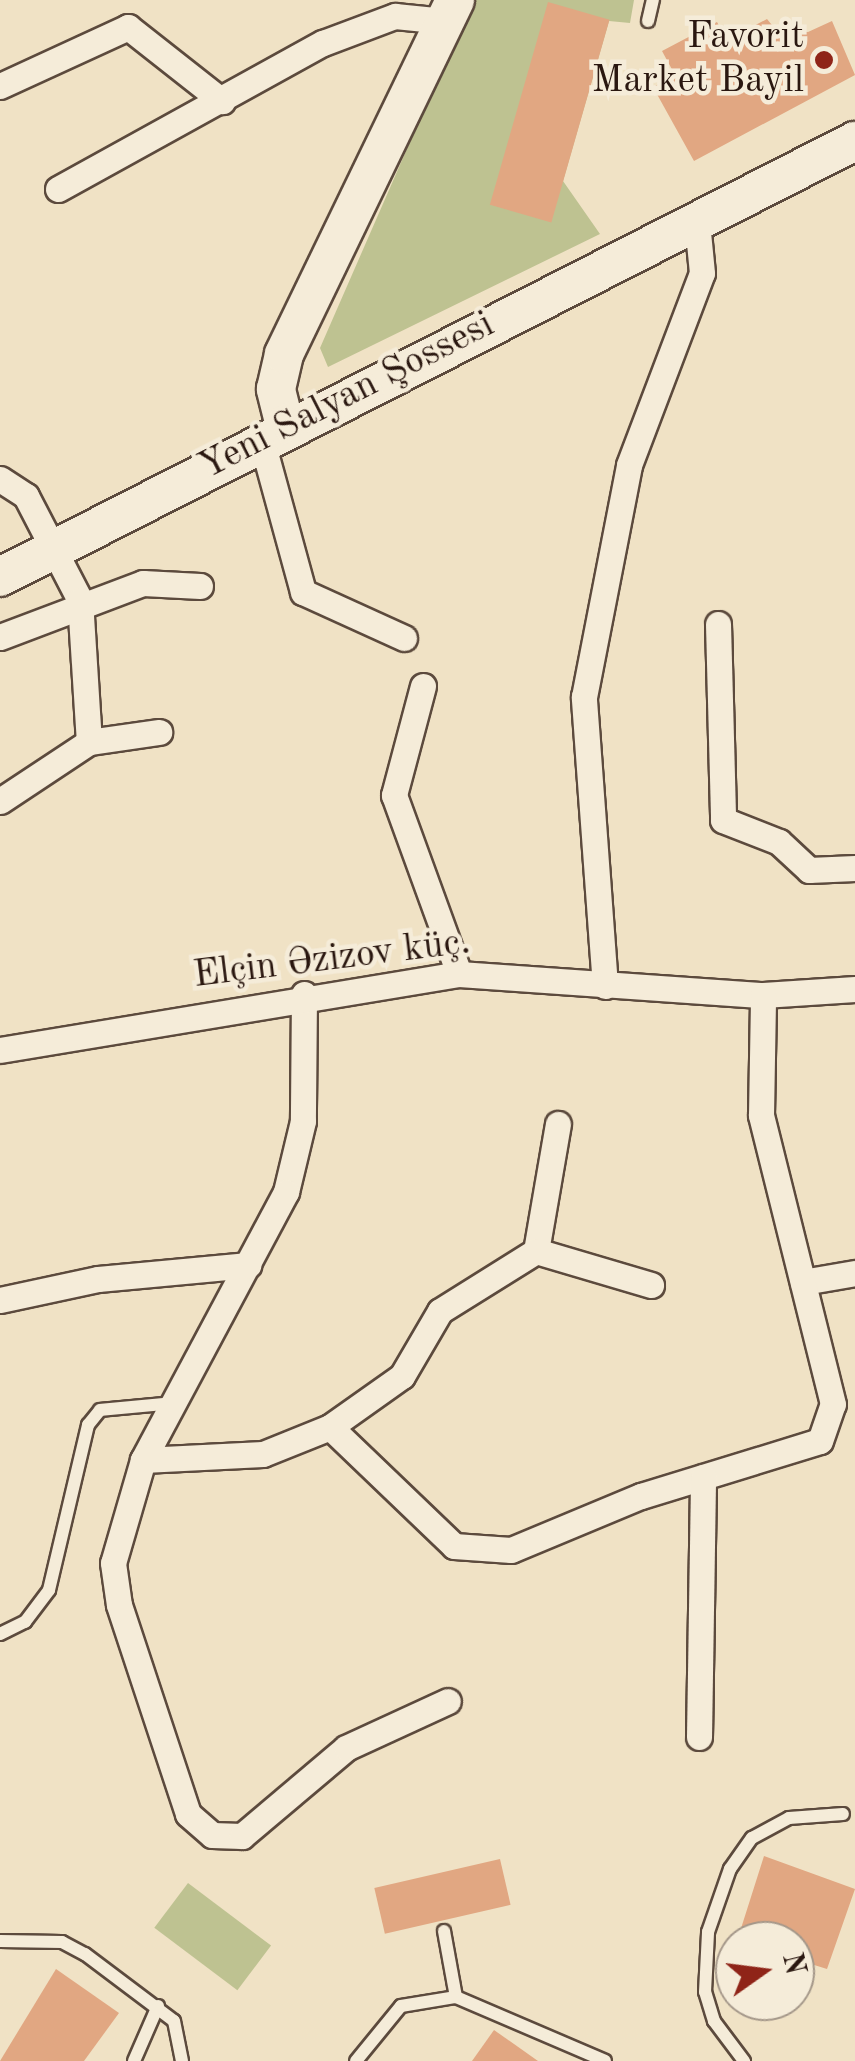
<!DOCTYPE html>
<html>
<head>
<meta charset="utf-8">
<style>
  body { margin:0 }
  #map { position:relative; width:855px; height:2061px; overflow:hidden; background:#f0e2c5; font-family:"Old Standard TT",serif }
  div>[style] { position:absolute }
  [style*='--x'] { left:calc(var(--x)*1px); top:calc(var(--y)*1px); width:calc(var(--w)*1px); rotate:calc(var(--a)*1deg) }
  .green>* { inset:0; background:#bec291; transform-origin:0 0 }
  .building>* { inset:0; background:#e1a782; transform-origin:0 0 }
  .roads { filter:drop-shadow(2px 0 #5c4a3d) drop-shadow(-2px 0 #5c4a3d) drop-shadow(0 2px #5c4a3d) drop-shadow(0 -2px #5c4a3d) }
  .service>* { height:12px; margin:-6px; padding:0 6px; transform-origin:6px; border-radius:6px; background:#f5ecd9 }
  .minor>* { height:25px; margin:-12.5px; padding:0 12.5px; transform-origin:12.5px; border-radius:12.5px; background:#f5ecd9 }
  .secondary>* { height:38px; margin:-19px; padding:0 19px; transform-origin:19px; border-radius:19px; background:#f5ecd9 }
  .dots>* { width:28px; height:28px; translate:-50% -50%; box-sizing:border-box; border:5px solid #f5ecd9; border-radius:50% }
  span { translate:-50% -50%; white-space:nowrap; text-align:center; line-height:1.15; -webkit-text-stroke:9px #f5ecd9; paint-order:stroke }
  .poi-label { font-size:38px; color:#2a1710 }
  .right { translate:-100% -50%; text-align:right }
  .street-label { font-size:38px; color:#2a1710 }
  .north { position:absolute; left:715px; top:1921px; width:100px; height:100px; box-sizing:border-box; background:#f5ecd9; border:2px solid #a49789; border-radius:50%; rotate:76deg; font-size:28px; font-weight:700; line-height:40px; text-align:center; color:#2a1710 }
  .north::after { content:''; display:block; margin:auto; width:35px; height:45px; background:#8f2418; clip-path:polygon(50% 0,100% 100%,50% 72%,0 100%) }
</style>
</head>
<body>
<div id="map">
  <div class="green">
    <i style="clip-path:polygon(472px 0,634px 0,630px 23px,609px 21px,563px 181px,600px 234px,328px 367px,320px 348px)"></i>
    <i style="left:188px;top:1883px;width:104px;height:56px;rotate:37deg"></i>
  </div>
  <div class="building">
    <i style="left:548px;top:2px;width:64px;height:211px;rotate:16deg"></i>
    <i style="clip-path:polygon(767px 19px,776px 30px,808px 32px,832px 21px,855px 75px,694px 161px,653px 87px,675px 75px,662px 51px,717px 22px,727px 40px)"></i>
    <i style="clip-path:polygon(764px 1856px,855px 1889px,827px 1969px,795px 1959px,795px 1941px,737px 1941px)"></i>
    <i style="left:500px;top:1859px;width:47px;height:129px;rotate:77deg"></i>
    <i style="clip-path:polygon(56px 1969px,119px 2013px,84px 2061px,0 2061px)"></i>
    <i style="clip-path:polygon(494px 2030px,538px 2061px,472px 2061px)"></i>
  </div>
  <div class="roads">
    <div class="service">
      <i style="--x:648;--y:21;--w:22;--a:-77"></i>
      <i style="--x:0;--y:1634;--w:28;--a:-26"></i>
      <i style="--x:25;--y:1622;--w:40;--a:-53"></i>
      <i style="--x:49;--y:1590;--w:170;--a:-76.7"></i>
      <i style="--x:88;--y:1425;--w:19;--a:-51"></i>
      <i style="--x:100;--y:1410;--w:74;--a:-5.4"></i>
      <i style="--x:444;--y:1931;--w:67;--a:79.7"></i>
      <i style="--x:0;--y:1941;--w:62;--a:0.9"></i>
      <i style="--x:62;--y:1942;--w:26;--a:28"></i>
      <i style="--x:85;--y:1954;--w:111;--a:37"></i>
      <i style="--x:174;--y:2021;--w:41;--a:78.7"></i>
      <i style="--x:134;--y:2061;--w:60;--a:-66.4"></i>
      <i style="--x:356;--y:2061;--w:71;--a:-50.7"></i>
      <i style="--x:401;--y:2006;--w:56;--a:-9.3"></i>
      <i style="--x:456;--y:1997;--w:162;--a:23.2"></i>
      <i style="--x:744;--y:2061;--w:50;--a:-126.9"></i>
      <i style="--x:714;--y:2021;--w:30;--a:-107"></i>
      <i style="--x:705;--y:1992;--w:60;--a:-87.1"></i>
      <i style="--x:708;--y:1932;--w:67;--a:-70.8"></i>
      <i style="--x:730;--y:1869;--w:38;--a:-55"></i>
      <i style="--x:752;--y:1838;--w:42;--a:-28.4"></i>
      <i style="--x:789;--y:1818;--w:54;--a:-4.2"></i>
    </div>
    <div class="minor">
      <i style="--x:0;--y:86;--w:141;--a:-24.7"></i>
      <i style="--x:128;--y:27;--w:120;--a:38.2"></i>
      <i style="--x:58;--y:189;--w:303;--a:-28.9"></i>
      <i style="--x:323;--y:43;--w:77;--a:-20.6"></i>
      <i style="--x:395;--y:16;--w:50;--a:5.7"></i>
      <i style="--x:261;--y:438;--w:160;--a:74.7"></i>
      <i style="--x:303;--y:592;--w:111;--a:24.5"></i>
      <i style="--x:0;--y:479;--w:31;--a:33"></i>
      <i style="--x:26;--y:496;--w:117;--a:62.6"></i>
      <i style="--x:80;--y:600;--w:142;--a:86.4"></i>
      <i style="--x:718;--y:624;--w:196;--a:88.5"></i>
      <i style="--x:723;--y:820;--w:60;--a:21.4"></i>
      <i style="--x:779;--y:842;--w:41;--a:43"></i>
      <i style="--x:809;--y:870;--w:46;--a:-2.5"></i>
      <i style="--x:0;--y:637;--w:153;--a:-20.7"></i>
      <i style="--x:143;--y:583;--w:57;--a:3"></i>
      <i style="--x:423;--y:686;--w:113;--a:104.9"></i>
      <i style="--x:394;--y:795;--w:190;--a:70"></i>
      <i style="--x:0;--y:801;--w:107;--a:-33.5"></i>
      <i style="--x:89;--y:742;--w:71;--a:-8.1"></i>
      <i style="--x:605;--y:986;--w:290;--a:-94.2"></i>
      <i style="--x:584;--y:697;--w:236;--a:-79"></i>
      <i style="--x:629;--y:465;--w:205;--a:-69.2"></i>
      <i style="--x:702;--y:273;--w:51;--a:-95.6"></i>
      <i style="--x:304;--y:994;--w:127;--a:90.5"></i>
      <i style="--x:303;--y:1121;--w:73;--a:103.5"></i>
      <i style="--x:286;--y:1192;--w:304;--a:118.1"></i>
      <i style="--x:143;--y:1460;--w:107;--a:106.2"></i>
      <i style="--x:113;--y:1563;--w:42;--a:81.9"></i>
      <i style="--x:119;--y:1605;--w:220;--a:71.7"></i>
      <i style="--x:188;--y:1814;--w:32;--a:41"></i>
      <i style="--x:212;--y:1835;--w:30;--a:2"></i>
      <i style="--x:242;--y:1836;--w:136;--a:-40.2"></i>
      <i style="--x:346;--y:1748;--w:112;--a:-24.7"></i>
      <i style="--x:0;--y:1050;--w:465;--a:-9.4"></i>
      <i style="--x:459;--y:974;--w:305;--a:4"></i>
      <i style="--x:763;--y:995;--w:92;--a:-3.7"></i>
      <i style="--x:536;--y:1251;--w:129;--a:-80.2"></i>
      <i style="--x:803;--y:1282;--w:53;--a:-9.8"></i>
      <i style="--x:0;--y:1300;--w:100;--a:-12.1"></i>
      <i style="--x:98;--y:1279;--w:151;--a:-5.3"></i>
      <i style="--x:330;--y:1427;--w:172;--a:43.8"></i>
      <i style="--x:454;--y:1546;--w:57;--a:4"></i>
      <i style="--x:511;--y:1550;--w:141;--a:-22.6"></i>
      <i style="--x:641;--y:1496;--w:187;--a:-17.1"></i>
      <i style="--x:820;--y:1441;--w:39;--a:-71"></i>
      <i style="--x:833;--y:1404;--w:298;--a:-104"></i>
      <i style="--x:761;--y:1115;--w:120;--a:-89"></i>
      <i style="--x:143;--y:1460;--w:120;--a:-2.9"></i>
      <i style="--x:263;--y:1454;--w:72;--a:-21.9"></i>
      <i style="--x:330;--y:1427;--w:88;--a:-35.3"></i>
      <i style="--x:402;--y:1376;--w:75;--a:-59.7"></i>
      <i style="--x:440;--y:1311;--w:113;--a:-32"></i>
      <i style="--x:536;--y:1251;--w:120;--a:16.5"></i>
      <i style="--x:699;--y:1737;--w:260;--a:-89.1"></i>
    </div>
    <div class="secondary">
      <i style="--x:285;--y:426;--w:38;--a:-104"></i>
      <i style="--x:276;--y:389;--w:36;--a:-77"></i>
      <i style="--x:284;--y:354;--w:393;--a:-64.2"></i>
      <i style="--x:0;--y:577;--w:960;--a:-27.02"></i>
    </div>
  </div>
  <div class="dots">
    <i style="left:824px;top:60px;background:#8f2418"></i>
  </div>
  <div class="poi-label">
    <span class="right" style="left:804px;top:60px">Favorit<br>Market Bayil</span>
  </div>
  <div class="street-label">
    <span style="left:347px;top:397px;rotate:-27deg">Yeni Salyan Şossesi</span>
    <span style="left:332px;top:960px;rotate:-7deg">Elçin Əzizov küç.</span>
  </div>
  <div class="north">N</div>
</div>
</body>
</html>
